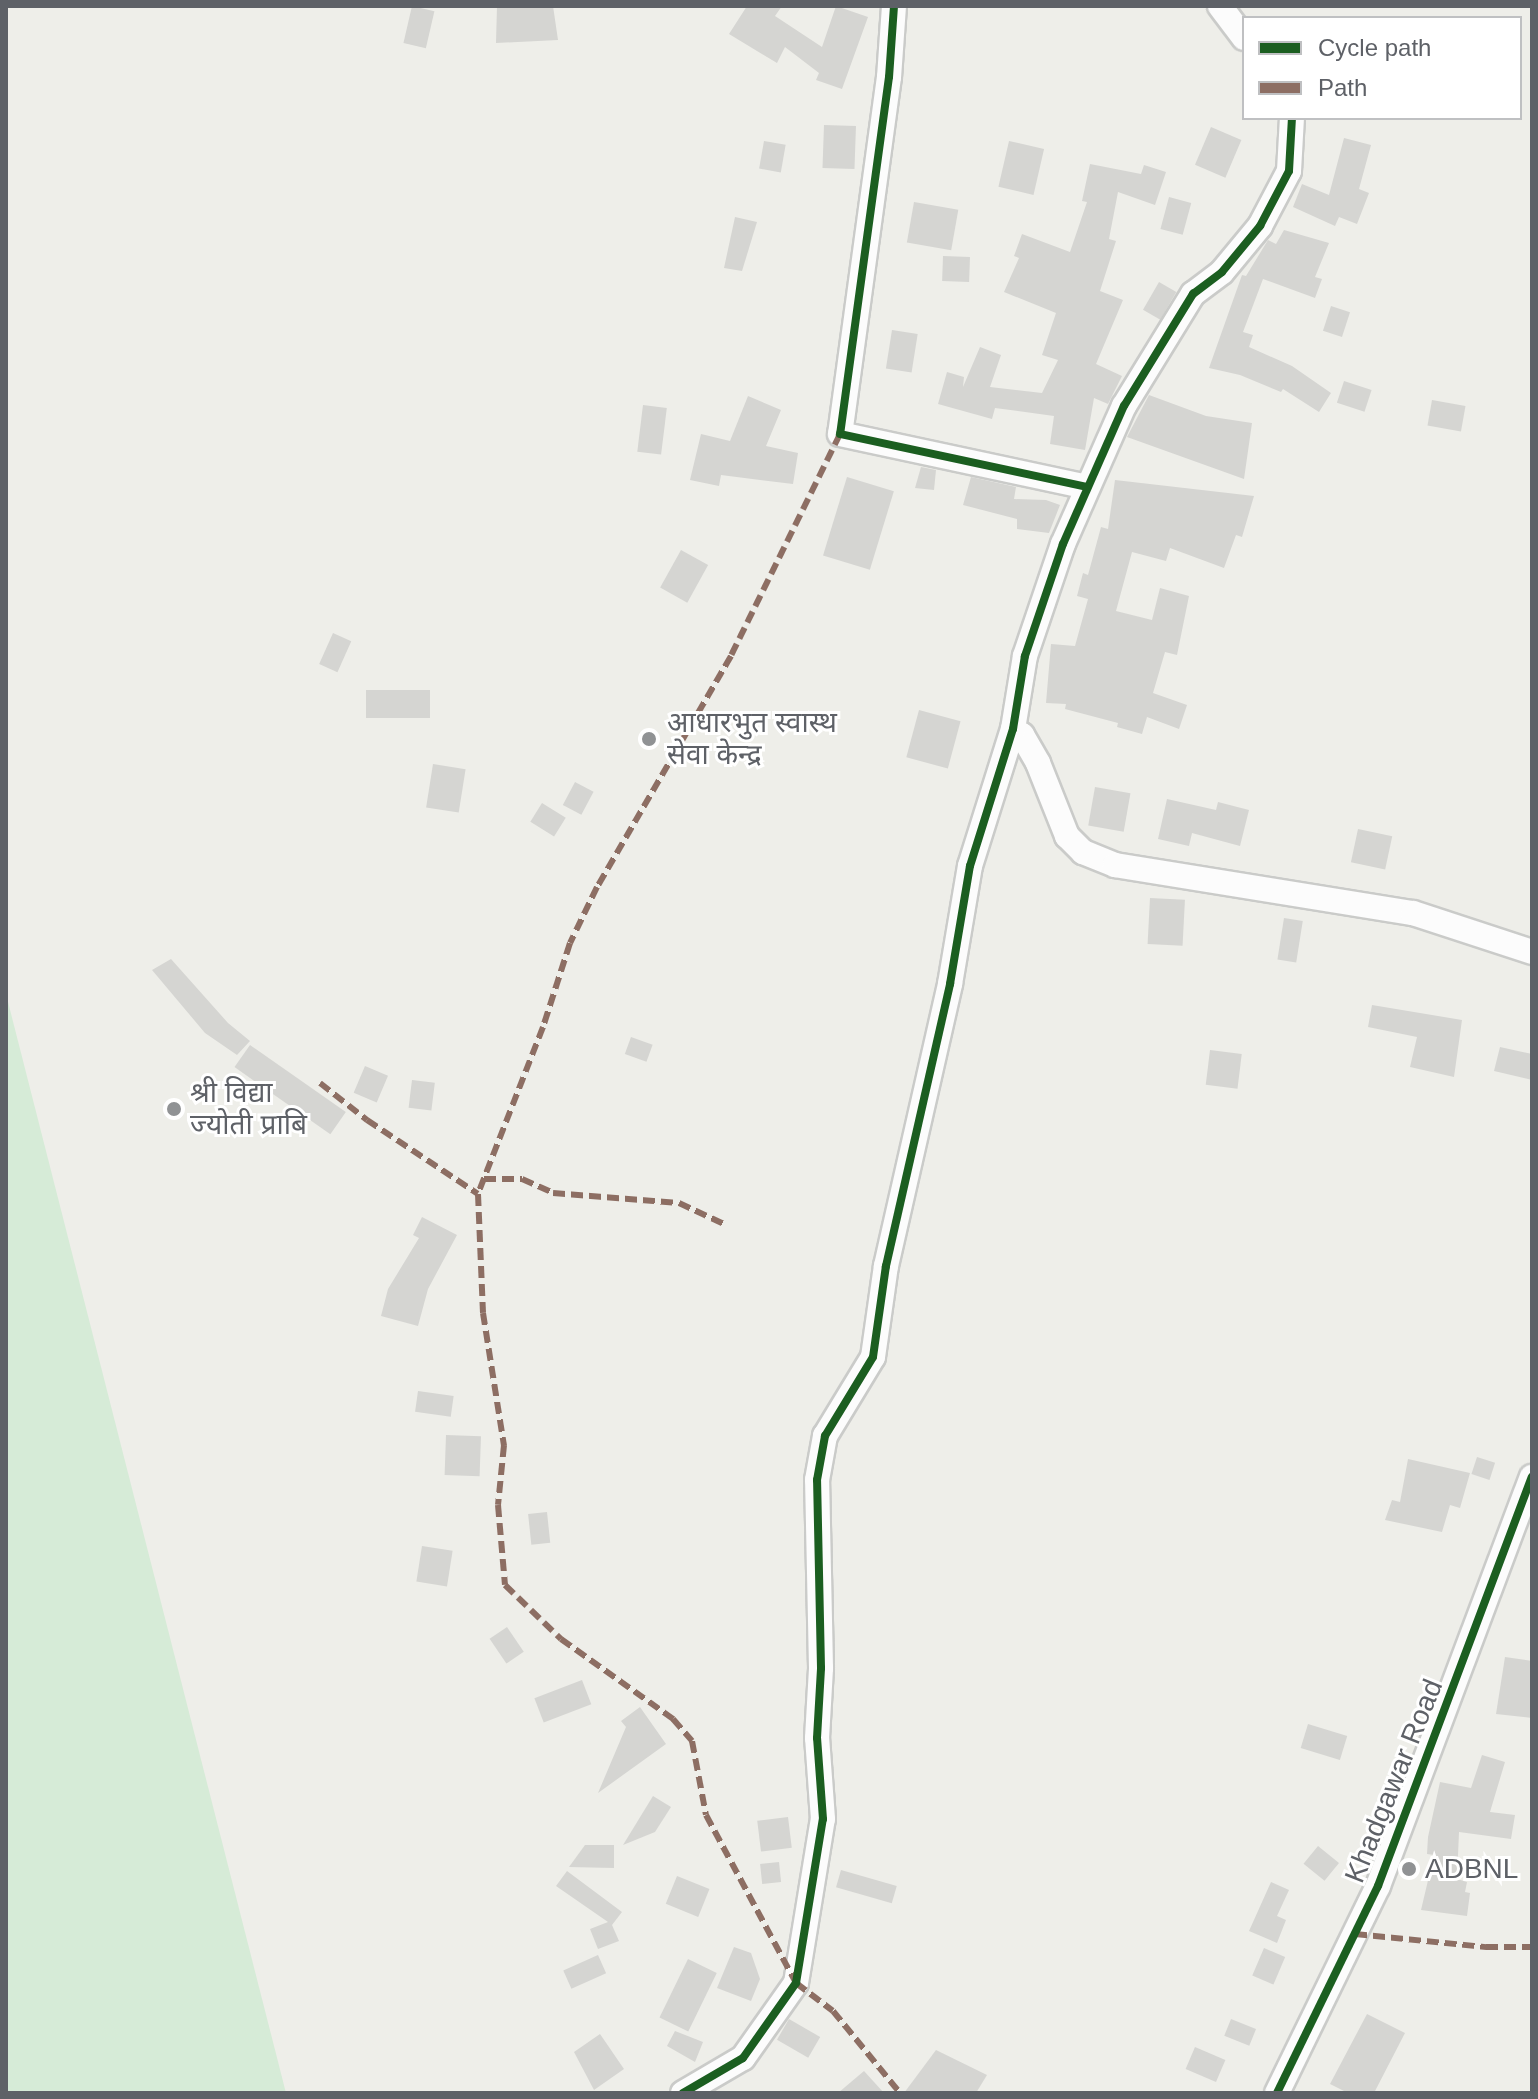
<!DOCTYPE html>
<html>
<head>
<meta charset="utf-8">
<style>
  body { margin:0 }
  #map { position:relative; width:1538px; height:2099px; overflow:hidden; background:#eeeee9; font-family:Helvetica,"Noto Sans Devanagari",sans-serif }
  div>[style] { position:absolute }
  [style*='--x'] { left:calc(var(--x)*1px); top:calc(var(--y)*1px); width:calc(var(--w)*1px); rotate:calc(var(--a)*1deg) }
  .green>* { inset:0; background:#d6ebd7 }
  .building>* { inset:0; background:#d5d5d2; transform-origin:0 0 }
  .roads { filter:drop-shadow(2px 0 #cacbc9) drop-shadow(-2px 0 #cacbc9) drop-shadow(0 2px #cacbc9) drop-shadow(0 -2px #cacbc9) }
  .minor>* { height:24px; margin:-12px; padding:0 12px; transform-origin:12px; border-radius:12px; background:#fcfcfc }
  .quiet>* { height:6px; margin-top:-3px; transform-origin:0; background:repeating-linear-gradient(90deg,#8d6e63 0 12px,transparent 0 18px) }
  .cycleway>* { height:8px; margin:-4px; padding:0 4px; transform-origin:4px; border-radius:4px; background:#1b5e20 }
  .dots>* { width:22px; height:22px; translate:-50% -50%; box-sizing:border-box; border:4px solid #fff; border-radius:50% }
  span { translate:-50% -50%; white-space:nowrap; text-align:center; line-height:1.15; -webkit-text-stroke:6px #fff; paint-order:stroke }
  .poi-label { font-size:28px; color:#5e6167 }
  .left { translate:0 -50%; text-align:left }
  .street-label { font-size:28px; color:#5e6167 }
  .frame { position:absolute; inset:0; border:8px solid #5e6167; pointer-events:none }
  .legend { position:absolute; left:1242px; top:16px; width:280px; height:104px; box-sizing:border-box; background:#fff; border:2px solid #bfc0c2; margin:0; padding:10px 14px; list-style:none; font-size:24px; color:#5e6167 }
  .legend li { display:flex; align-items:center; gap:16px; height:40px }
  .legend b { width:40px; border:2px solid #bfc0c2 }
</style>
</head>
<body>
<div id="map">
  <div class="green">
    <i style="clip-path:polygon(6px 994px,286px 2093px,6px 2093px)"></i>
  </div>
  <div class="building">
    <i style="left:412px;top:6px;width:23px;height:38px;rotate:13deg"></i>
    <i style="clip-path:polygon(497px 6px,553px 6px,558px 40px,496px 43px)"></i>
    <i style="clip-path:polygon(747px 6px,782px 6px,775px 16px,822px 47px,836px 6px,868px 17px,842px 89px,816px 80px,819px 73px,785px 47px,777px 63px,729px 34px)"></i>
    <i style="left:824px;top:125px;width:32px;height:43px;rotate:2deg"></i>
    <i style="left:1211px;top:127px;width:33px;height:41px;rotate:23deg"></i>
    <i style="clip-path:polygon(1344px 138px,1371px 145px,1359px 189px,1369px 193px,1357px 224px,1339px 217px,1335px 226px,1293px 207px,1302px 184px,1329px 195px)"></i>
    <i style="left:764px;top:141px;width:22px;height:28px;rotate:10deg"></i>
    <i style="left:1009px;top:141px;width:36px;height:47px;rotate:13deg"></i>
    <i style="clip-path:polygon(1090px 164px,1141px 174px,1144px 165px,1166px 172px,1155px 205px,1118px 192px,1109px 239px,1116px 241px,1100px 291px,1123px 300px,1096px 364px,1122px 376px,1108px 404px,1094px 398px,1085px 450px,1050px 444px,1054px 416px,995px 408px,992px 419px,938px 404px,947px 372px,964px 377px,963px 387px,980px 347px,1001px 355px,990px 387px,1042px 393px,1058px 360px,1042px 355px,1056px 313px,1004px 292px,1019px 258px,1014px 256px,1022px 234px,1070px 252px,1087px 202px,1082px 201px)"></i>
    <i style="left:1169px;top:197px;width:23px;height:33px;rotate:15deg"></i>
    <i style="left:914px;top:202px;width:45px;height:41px;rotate:10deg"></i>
    <i style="clip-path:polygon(735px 217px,757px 222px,742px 271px,724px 268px)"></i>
    <i style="clip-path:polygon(1284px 230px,1329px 243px,1315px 277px,1322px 279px,1315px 298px,1263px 279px,1243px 332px,1253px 335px,1249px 347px,1292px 366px,1331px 393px,1319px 412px,1283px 389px,1281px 392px,1240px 375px,1209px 368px,1242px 275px,1246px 276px,1268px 240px,1276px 244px)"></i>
    <i style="left:943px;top:256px;width:27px;height:25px;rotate:2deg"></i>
    <i style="left:1159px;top:282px;width:20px;height:32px;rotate:30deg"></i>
    <i style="left:1331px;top:306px;width:20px;height:26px;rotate:18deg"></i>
    <i style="left:892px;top:330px;width:26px;height:39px;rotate:9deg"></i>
    <i style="left:1344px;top:381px;width:29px;height:23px;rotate:18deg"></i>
    <i style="clip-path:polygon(1149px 395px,1206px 416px,1252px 423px,1244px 479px,1127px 437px)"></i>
    <i style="clip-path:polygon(748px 396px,781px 410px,766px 446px,798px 453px,793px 484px,721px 475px,719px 486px,690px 480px,701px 434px,730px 441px)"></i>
    <i style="left:1432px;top:400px;width:34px;height:26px;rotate:10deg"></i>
    <i style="left:643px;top:405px;width:24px;height:47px;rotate:7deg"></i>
    <i style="clip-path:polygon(921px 467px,936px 470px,934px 490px,915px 488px)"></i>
    <i style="left:847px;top:477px;width:49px;height:82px;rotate:17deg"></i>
    <i style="clip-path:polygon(971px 477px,1016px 487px,1014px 499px,1046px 500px,1060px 505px,1049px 533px,1017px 529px,1017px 519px,963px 505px)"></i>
    <i style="clip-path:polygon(1115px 480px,1254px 496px,1242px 537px,1236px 535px,1224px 568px,1170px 548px,1166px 561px,1132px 552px,1116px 611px,1152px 620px,1160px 588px,1189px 596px,1177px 655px,1165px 652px,1153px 693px,1187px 705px,1179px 729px,1147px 717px,1142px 734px,1117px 727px,1118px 723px,1065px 709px,1066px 704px,1046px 703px,1051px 644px,1075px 646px,1088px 599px,1077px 596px,1083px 573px,1088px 575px,1101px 527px,1108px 529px)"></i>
    <i style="left:681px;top:550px;width:31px;height:43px;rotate:29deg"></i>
    <i style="left:333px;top:633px;width:20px;height:34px;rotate:24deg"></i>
    <i style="left:366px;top:690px;width:64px;height:28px"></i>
    <i style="left:919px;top:710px;width:43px;height:49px;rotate:15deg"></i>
    <i style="left:433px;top:764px;width:33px;height:44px;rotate:9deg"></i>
    <i style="left:575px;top:782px;width:21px;height:26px;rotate:28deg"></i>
    <i style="left:1095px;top:787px;width:36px;height:39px;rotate:10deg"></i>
    <i style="clip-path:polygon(1167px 799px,1216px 810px,1218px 802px,1249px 810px,1240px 846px,1192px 833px,1189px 846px,1158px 839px)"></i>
    <i style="left:542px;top:803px;width:28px;height:22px;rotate:32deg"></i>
    <i style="left:1358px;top:829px;width:35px;height:34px;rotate:12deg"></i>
    <i style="left:1150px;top:898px;width:35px;height:46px;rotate:3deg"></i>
    <i style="left:1284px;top:918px;width:19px;height:42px;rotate:9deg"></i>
    <i style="clip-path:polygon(171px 959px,228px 1023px,250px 1041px,237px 1055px,205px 1033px,152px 970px)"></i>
    <i style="clip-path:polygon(1372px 1005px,1462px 1020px,1454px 1077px,1410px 1067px,1417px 1037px,1368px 1027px)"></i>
    <i style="left:631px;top:1037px;width:23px;height:18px;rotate:20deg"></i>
    <i style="left:250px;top:1045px;width:117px;height:27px;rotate:35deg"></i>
    <i style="clip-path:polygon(1500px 1047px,1532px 1054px,1532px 1080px,1494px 1071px)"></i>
    <i style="left:1210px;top:1050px;width:32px;height:35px;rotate:7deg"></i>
    <i style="left:365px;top:1066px;width:25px;height:29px;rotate:23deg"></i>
    <i style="left:412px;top:1080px;width:23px;height:28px;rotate:7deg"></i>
    <i style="clip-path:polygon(422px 1217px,457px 1235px,428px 1289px,418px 1326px,381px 1316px,388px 1289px,419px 1238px,413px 1235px)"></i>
    <i style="left:418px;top:1391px;width:36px;height:21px;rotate:8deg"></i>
    <i style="left:446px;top:1435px;width:35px;height:40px;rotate:2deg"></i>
    <i style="left:1477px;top:1457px;width:19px;height:18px;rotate:18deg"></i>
    <i style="clip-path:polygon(1408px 1459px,1470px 1473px,1460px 1508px,1450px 1505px,1442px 1532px,1385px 1520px,1392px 1500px,1400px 1502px)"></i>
    <i style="left:547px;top:1512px;width:31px;height:19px;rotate:84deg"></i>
    <i style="left:422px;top:1546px;width:31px;height:36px;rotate:9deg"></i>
    <i style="left:507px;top:1627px;width:30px;height:21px;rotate:56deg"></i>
    <i style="clip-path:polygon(1505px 1657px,1532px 1661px,1532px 1718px,1496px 1714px)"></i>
    <i style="left:582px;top:1680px;width:26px;height:51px;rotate:69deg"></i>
    <i style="clip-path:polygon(640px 1707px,666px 1744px,598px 1793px,626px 1727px,621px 1721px)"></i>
    <i style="left:1308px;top:1724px;width:41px;height:25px;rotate:17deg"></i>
    <i style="clip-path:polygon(1482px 1755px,1505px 1762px,1490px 1812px,1515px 1815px,1511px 1839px,1459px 1832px,1457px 1879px,1467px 1882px,1465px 1892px,1470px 1893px,1467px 1916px,1421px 1910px,1434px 1855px,1427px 1854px,1428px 1837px,1440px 1782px,1471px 1788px)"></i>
    <i style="clip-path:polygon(653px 1796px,671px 1807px,655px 1832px,623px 1845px)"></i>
    <i style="left:788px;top:1817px;width:31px;height:31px;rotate:83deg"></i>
    <i style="clip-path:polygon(585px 1845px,614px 1845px,614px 1868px,569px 1867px)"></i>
    <i style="left:1318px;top:1846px;width:27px;height:23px;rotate:39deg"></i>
    <i style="left:779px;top:1862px;width:20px;height:19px;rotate:84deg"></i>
    <i style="left:841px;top:1870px;width:58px;height:18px;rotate:16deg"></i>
    <i style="clip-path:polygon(567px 1871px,622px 1912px,612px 1925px,619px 1941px,598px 1949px,590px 1929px,608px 1922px,556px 1886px)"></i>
    <i style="left:677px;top:1876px;width:35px;height:30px;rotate:22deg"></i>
    <i style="clip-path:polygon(1271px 1882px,1289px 1890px,1277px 1916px,1286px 1920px,1277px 1943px,1249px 1931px)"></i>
    <i style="clip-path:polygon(734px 1947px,751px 1953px,760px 1979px,751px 2001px,717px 1988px)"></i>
    <i style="left:1264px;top:1948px;width:23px;height:30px;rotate:23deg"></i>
    <i style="left:598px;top:1955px;width:20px;height:38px;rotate:66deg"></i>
    <i style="left:688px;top:1959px;width:32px;height:65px;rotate:26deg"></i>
    <i style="clip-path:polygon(1367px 2014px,1405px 2033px,1374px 2093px,1348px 2093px,1330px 2084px)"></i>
    <i style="left:789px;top:2019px;width:36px;height:24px;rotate:30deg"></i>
    <i style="left:1231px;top:2019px;width:27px;height:18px;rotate:22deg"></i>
    <i style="clip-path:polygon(675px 2031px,703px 2042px,695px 2062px,667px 2046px)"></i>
    <i style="clip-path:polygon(600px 2034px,624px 2069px,594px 2090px,574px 2052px)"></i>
    <i style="left:1195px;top:2047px;width:33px;height:24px;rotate:23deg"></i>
    <i style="clip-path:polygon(936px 2050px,987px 2075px,976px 2093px,904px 2093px)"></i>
    <i style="clip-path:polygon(864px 2071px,884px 2093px,838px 2093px)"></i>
  </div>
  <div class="roads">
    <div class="minor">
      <i style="--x:894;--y:6;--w:71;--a:94"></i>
      <i style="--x:889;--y:77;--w:360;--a:97.8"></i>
      <i style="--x:840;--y:434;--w:253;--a:12.1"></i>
      <i style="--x:1220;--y:6;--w:40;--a:53"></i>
      <i style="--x:1013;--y:729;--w:11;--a:34"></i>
      <i style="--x:1022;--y:735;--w:32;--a:60"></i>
      <i style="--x:1038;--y:763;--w:79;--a:68.3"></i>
      <i style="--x:1067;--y:836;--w:23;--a:45"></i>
      <i style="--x:1083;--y:852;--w:35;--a:22"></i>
      <i style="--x:1115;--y:865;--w:302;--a:9.2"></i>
      <i style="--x:1413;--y:913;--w:125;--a:18.1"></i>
      <i style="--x:683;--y:2093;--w:69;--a:-30.3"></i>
      <i style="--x:743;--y:2058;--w:92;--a:-54.8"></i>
      <i style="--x:796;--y:1983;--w:166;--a:-80.7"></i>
      <i style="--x:823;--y:1819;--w:81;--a:-94.2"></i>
      <i style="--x:817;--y:1738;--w:70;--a:-86.7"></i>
      <i style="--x:821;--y:1668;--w:188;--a:-91.2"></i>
      <i style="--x:817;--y:1480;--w:45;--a:-79.7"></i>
      <i style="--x:825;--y:1436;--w:92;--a:-58.7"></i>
      <i style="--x:873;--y:1357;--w:92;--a:-81.9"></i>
      <i style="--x:886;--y:1266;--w:289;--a:-77.2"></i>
      <i style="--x:950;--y:984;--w:120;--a:-80.4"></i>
      <i style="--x:970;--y:866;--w:144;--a:-72.6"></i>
      <i style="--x:1013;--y:729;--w:74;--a:-80.7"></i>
      <i style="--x:1025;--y:656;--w:118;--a:-71.3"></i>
      <i style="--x:1063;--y:544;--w:151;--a:-66.2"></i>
      <i style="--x:1124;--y:406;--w:132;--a:-58.4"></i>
      <i style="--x:1193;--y:294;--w:36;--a:-37"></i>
      <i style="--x:1222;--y:272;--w:60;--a:-50.4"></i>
      <i style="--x:1260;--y:226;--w:62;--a:-62.2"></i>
      <i style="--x:1289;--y:171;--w:53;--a:-86.8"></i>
      <i style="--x:1277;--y:2093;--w:230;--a:-64"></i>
      <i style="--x:1378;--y:1886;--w:437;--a:-69.4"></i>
    </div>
  </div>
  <div class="quiet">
    <i style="--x:840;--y:434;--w:247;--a:116.2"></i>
    <i style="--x:731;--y:656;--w:267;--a:120.1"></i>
    <i style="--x:597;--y:887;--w:62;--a:115.7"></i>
    <i style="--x:570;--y:943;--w:88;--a:107.8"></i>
    <i style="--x:543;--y:1027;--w:179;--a:111.3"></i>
    <i style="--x:478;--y:1194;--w:119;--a:87.6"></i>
    <i style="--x:483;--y:1313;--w:134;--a:81"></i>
    <i style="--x:504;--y:1445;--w:60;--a:95.7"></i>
    <i style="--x:498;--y:1505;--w:80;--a:85"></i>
    <i style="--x:505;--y:1585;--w:78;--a:44"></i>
    <i style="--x:561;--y:1639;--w:138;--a:35.5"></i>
    <i style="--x:673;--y:1719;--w:29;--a:49"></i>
    <i style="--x:692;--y:1741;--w:75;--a:79.3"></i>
    <i style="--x:706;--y:1815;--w:191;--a:61.8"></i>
    <i style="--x:796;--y:1983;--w:46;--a:37.1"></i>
    <i style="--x:833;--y:2011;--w:106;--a:50.7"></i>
    <i style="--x:320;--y:1083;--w:60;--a:38.2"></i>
    <i style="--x:367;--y:1120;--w:133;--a:33.7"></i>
    <i style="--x:484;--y:1179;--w:38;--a:0"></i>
    <i style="--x:522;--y:1179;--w:34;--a:24"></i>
    <i style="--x:553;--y:1193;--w:126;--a:4.5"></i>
    <i style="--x:679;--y:1203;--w:52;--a:25.1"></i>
    <i style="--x:1355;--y:1934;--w:132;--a:5.7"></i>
    <i style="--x:1486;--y:1947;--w:46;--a:0"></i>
  </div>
  <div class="cycleway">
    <i style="--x:894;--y:6;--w:71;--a:94"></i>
    <i style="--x:889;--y:77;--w:360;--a:97.8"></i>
    <i style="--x:840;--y:434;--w:253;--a:12.1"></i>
    <i style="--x:683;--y:2093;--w:69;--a:-30.3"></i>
    <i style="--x:743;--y:2058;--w:92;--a:-54.8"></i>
    <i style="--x:796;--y:1983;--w:166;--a:-80.7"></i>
    <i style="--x:823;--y:1819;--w:81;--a:-94.2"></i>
    <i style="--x:817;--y:1738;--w:70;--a:-86.7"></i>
    <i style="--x:821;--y:1668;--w:188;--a:-91.2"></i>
    <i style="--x:817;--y:1480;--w:45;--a:-79.7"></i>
    <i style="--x:825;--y:1436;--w:92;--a:-58.7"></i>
    <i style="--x:873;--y:1357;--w:92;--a:-81.9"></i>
    <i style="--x:886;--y:1266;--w:289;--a:-77.2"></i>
    <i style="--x:950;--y:984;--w:120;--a:-80.4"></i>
    <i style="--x:970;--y:866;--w:144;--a:-72.6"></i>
    <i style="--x:1013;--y:729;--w:74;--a:-80.7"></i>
    <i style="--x:1025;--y:656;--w:118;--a:-71.3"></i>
    <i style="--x:1063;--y:544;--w:151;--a:-66.2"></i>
    <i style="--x:1124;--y:406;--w:132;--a:-58.4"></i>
    <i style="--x:1193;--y:294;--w:36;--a:-37"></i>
    <i style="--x:1222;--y:272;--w:60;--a:-50.4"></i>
    <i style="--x:1260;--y:226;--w:62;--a:-62.2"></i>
    <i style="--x:1289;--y:171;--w:53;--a:-86.8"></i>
    <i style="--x:1277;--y:2093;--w:230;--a:-64"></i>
    <i style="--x:1378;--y:1886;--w:437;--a:-69.4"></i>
  </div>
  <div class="dots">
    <i style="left:649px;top:739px;background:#909294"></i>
    <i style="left:174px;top:1109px;background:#909294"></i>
    <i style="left:1409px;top:1869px;background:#909294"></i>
  </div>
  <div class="poi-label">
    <span class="left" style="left:667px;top:739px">आधारभुत स्वास्थ<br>सेवा केन्द्र</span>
    <span class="left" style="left:190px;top:1109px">श्री विद्या<br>ज्योती प्राबि</span>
    <span class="left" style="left:1425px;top:1869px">ADBNL</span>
  </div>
  <div class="street-label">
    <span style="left:1394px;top:1781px;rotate:-68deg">Khadgawar Road</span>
  </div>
  <div class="frame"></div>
  <ul class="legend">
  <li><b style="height:10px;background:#1b5e20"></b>Cycle path</li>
  <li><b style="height:10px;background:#8d6e63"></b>Path</li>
  </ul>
</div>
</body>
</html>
